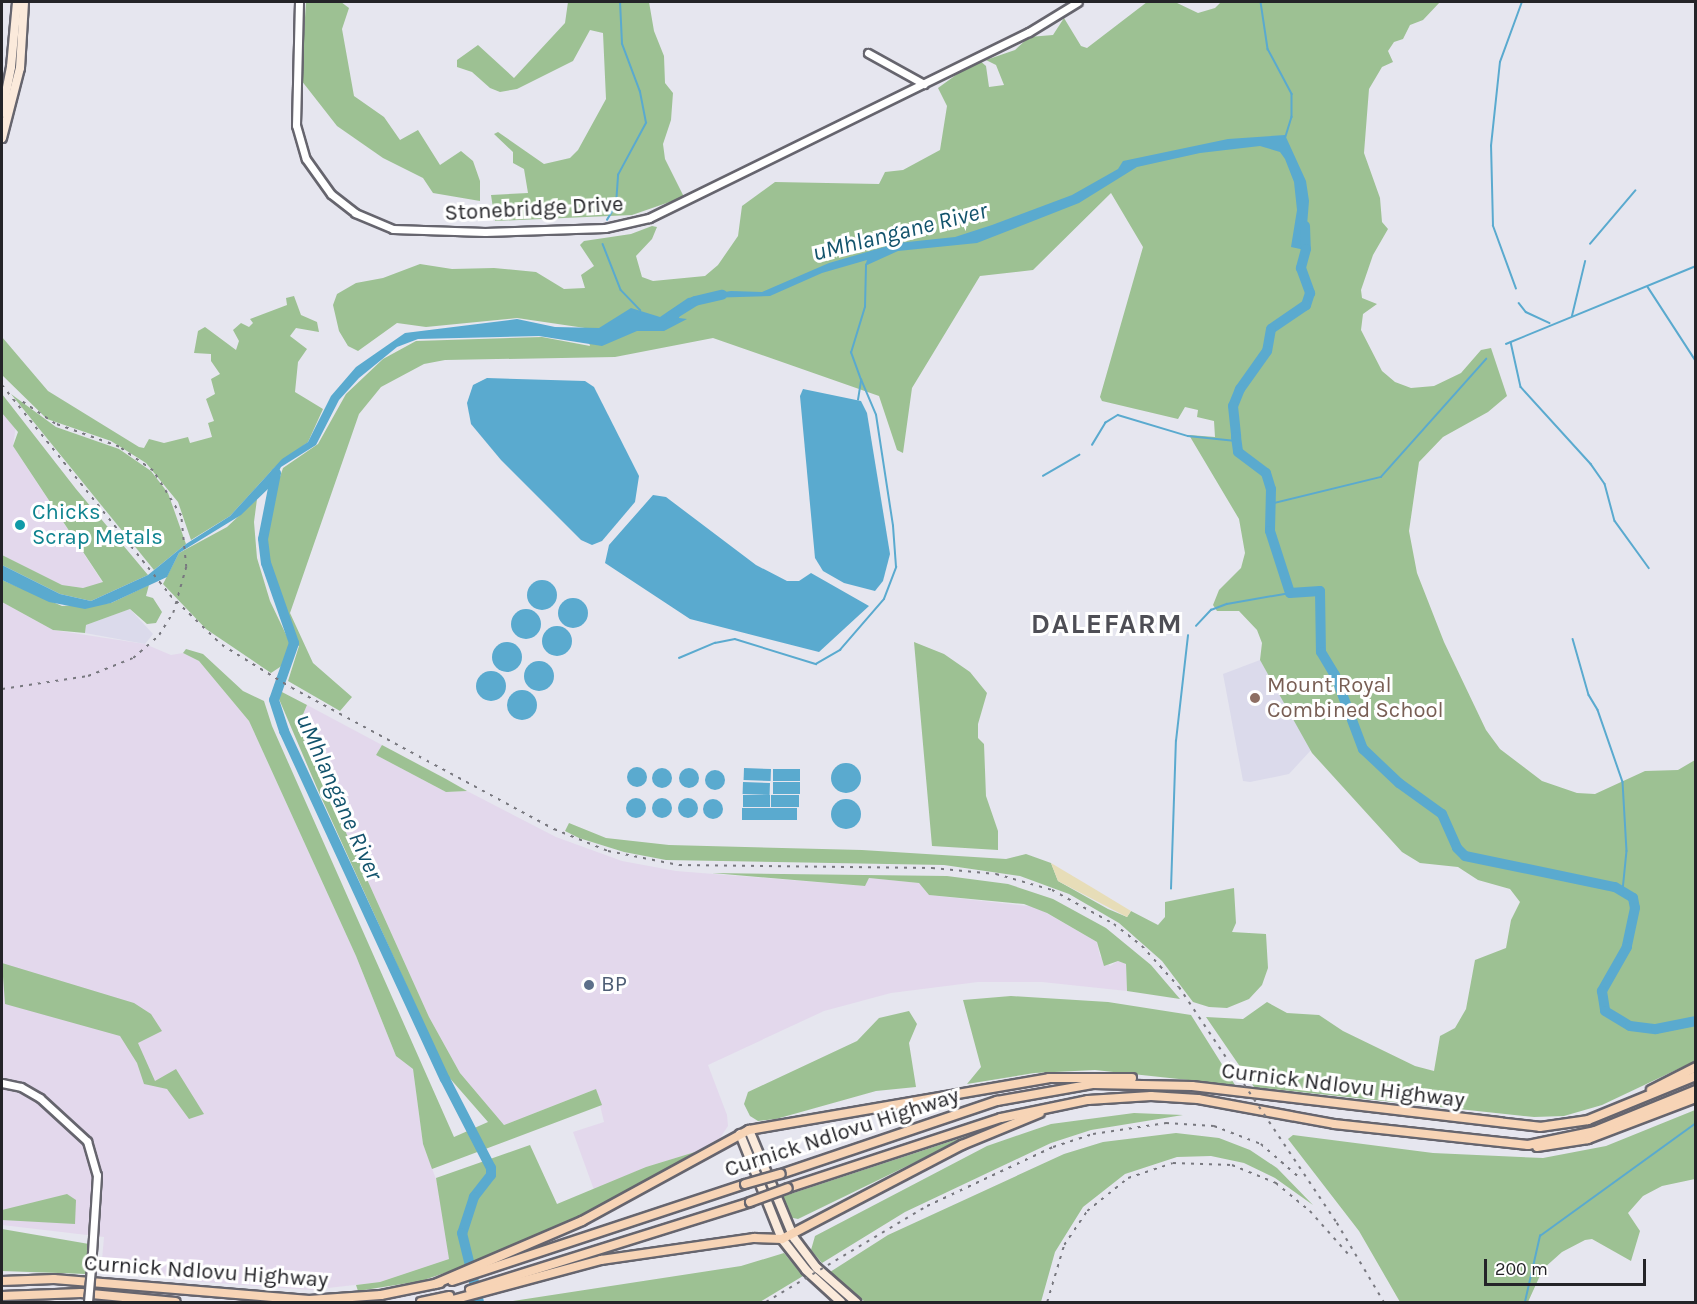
<!DOCTYPE html>
<html>
<head>
<meta charset="utf-8">
<style>
  body { margin:0 }
  #map { position:relative; width:1697px; height:1304px; overflow:hidden; background:#e6e6ef; font-family:Karla,sans-serif }
  div>[style] { position:absolute }
  [style*='--x'] { left:calc(var(--x)*1px); top:calc(var(--y)*1px); width:calc(var(--w)*1px); rotate:calc(var(--a)*1deg) }
  .built>* { inset:0; background:#dbdaeb }
  .industrial>* { inset:0; background:#e3d8ec }
  .green>* { inset:0; background:#9dc193 }
  .sand>* { inset:0; background:#e7ddb8 }
  .water>* { inset:0; background:#5aaacf; transform-origin:0 0 }
  .round { border-radius:50% }
  .stream>* { height:1.5px; margin:-0.75px; padding:0 0.75px; transform-origin:0.75px; border-radius:0.75px; background:#5aaacf }
  .river>* { height:10px; margin:-5px; padding:0 5px; transform-origin:5px; border-radius:5px; background:#5aaacf }
  .roads { filter:drop-shadow(2px 0 #66656e) drop-shadow(-2px 0 #66656e) drop-shadow(0 2px #66656e) drop-shadow(0 -2px #66656e) }
  .tertiary>* { height:7px; margin:-3.5px; padding:0 3.5px; transform-origin:3.5px; border-radius:3.5px; background:#fff }
  .secondary>* { height:8px; margin:-4px; padding:0 4px; transform-origin:4px; border-radius:4px; background:#fbeadb }
  .primary>* { height:8px; margin:-4px; padding:0 4px; transform-origin:4px; border-radius:4px; background:#f7d4b6 }
  .rail>* { height:1.5px; margin-top:-0.75px; transform-origin:0; background:repeating-linear-gradient(90deg,#78787f 0 3px,transparent 0 9px) }
  .bridges { filter:drop-shadow(2px 0 #66656e) drop-shadow(-2px 0 #66656e) drop-shadow(0 2px #66656e) drop-shadow(0 -2px #66656e) }
  .tertiary-bridge>* { height:7px; margin:-3.5px; padding:0 3.5px; transform-origin:3.5px; border-radius:3.5px; background:#fff }
  .primary-bridge>* { height:8px; margin:-4px; padding:0 4px; transform-origin:4px; border-radius:4px; background:#f7d4b6 }
  .dots>* { width:16px; height:16px; translate:-50% -50%; box-sizing:border-box; border:3px solid #fff; border-radius:50% }
  span { translate:-50% -50%; white-space:nowrap; text-align:center; line-height:1.15; -webkit-text-stroke:6px #fff; paint-order:stroke }
  .street-label { font-size:22px; color:#242428 }
  .culture-label { font-size:22px; color:#0d838f }
  .left { translate:0 -50%; text-align:left }
  .education-label { font-size:22px; color:#785e54 }
  .service-label { font-size:22px; color:#4e5e75 }
  .water-label { font-size:24px; color:#12536c; font-style:italic }
  .district-label { font-size:28px; color:#4e4e55; font-weight:700; letter-spacing:1.5px }
  .frame { position:absolute; inset:0; border:3px solid #242428; pointer-events:none }
  .scale { position:absolute; left:1484px; top:1259px; width:162px; height:27px; box-sizing:border-box; border:3px solid #242428; border-top:0; padding-left:8px; font-size:18px; line-height:21px; white-space:nowrap; color:#242428; -webkit-text-stroke:4px #fff; paint-order:stroke }
</style>
</head>
<body>
<div id="map">
  <div class="built">
    <i style="clip-path:polygon(130px 609px,153px 634px,145px 644px,85px 633px,86px 625px)"></i>
    <i style="clip-path:polygon(1260px 660px,1312px 749px,1289px 774px,1250px 782px,1243px 781px,1223px 674px)"></i>
  </div>
  <div class="industrial">
    <i style="clip-path:polygon(2px 413px,16px 426px,13px 446px,103px 583px,83px 588px,61px 585px,2px 555px)"></i>
    <i style="clip-path:polygon(2px 602px,53px 630px,145px 644px,171px 655px,183px 653px,199px 661px,249px 721px,356px 956px,396px 1056px,413px 1069px,423px 1144px,440px 1190px,449px 1259px,380px 1282px,311px 1290px,204px 1282px,101px 1271px,104px 1237px,2px 1225px)"></i>
    <i style="clip-path:polygon(307px 705px,382px 745px,376px 755px,446px 792px,467px 791px,556px 837px,622px 861px,676px 871px,864px 886px,869px 878px,919px 883px,929px 895px,1036px 907px,1097px 942px,1100px 956px,1110px 966px,1118px 961px,1126px 964px,1127px 991px,1042px 982px,978px 982px,891px 993px,824px 1011px,708px 1065px,727px 1115px,728px 1126px,720px 1138px,695px 1152px,646px 1167px,594px 1190px,573px 1132px,604px 1122px,596px 1089px,504px 1125px,460px 1073px,429px 1017px,298px 726px)"></i>
  </div>
  <div class="green">
    <i style="clip-path:polygon(306px 2px,341px 2px,349px 8px,342px 29px,354px 96px,384px 117px,400px 140px,418px 130px,440px 165px,461px 151px,473px 161px,480px 181px,480px 201px,433px 193px,423px 178px,383px 158px,337px 126px,301px 80px)"></i>
    <i style="clip-path:polygon(568px 2px,649px 2px,654px 31px,664px 56px,665px 83px,673px 93px,671px 120px,663px 144px,665px 159px,684px 197px,632px 215px,495px 221px,491px 195px,528px 193px,524px 169px,513px 163px,513px 152px,494px 134px,498px 132px,544px 164px,570px 158px,578px 150px,606px 99px,603px 33px,590px 30px,573px 61px,517px 89px,500px 92px,490px 88px,472px 72px,457px 67px,457px 60px,478px 45px,514px 78px,565px 23px)"></i>
    <i style="clip-path:polygon(1147px 2px,1175px 2px,1198px 13px,1215px 8px,1221px 2px,1440px 2px,1423px 20px,1410px 25px,1403px 39px,1394px 42px,1388px 51px,1393px 62px,1382px 67px,1369px 89px,1364px 153px,1380px 198px,1382px 222px,1388px 229px,1373px 255px,1361px 290px,1362px 298px,1377px 304px,1363px 314px,1361px 330px,1382px 371px,1395px 382px,1411px 388px,1434px 386px,1461px 373px,1481px 350px,1491px 348px,1507px 396px,1488px 412px,1443px 437px,1419px 462px,1409px 531px,1417px 573px,1444px 642px,1486px 730px,1500px 749px,1542px 781px,1577px 793px,1595px 794px,1645px 771px,1678px 770px,1695px 760px,1695px 1061px,1602px 1105px,1564px 1116px,1534px 1117px,1254px 1087px,1206px 1017px,1243px 1019px,1267px 1002px,1287px 1013px,1319px 1015px,1343px 1031px,1415px 1066px,1434px 1071px,1440px 1036px,1455px 1028px,1466px 1009px,1475px 960px,1506px 948px,1511px 920px,1520px 902px,1510px 889px,1478px 880px,1458px 867px,1420px 863px,1402px 852px,1312px 753px,1260px 660px,1262px 643px,1257px 630px,1239px 611px,1217px 611px,1213px 605px,1219px 590px,1241px 568px,1245px 553px,1239px 519px,1189px 435px,1215px 437px,1214px 421px,1197px 417px,1198px 410px,1185px 407px,1178px 419px,1102px 401px,1100px 397px,1143px 247px,1111px 193px,1033px 270px,980px 276px,912px 388px,903px 453px,897px 450px,879px 396px,713px 338px,615px 357px,445px 360px,424px 364px,381px 387px,359px 414px,290px 613px,313px 663px,352px 697px,340px 711px,288px 681px,299px 646px,287px 622px,267px 561px,265px 540px,272px 500px,283px 468px,318px 444px,346px 394px,383px 359px,416px 341px,542px 337px,590px 346px,585px 328px,517px 318px,426px 327px,397px 323px,358px 351px,348px 346px,339px 331px,333px 305px,337px 294px,356px 283px,383px 278px,420px 264px,452px 269px,494px 268px,536px 272px,564px 289px,585px 288px,581px 275px,594px 266px,580px 245px,584px 241px,631px 234px,652px 226px,657px 227px,652px 239px,636px 256px,642px 277px,653px 281px,705px 276px,718px 265px,738px 236px,742px 206px,775px 182px,879px 184px,885px 172px,903px 170px,940px 150px,947px 106px,938px 88px,978px 59px,986px 66px,989px 87px,1004px 85px,996px 65px,986px 60px,1015px 50px,1029px 37px,1053px 35px,1064px 18px,1081px 46px,1087px 48px)"></i>
    <i style="clip-path:polygon(294px 296px,301px 315px,317px 322px,319px 332px,296px 328px,290px 336px,307px 349px,298px 362px,295px 392px,323px 409px,308px 442px,274px 468px,230px 516px,191px 540px,178px 502px,146px 463px,111px 441px,47px 419px,2px 375px,2px 337px,48px 391px,139px 447px,144px 448px,149px 439px,164px 443px,188px 437px,190px 443px,212px 437px,208px 423px,214px 421px,206px 399px,215px 394px,211px 379px,220px 374px,211px 361px,211px 354px,194px 353px,198px 331px,205px 327px,236px 350px,239px 341px,233px 330px,241px 323px,249px 327px,253px 323px,250px 319px,287px 305px,286px 298px)"></i>
    <i style="clip-path:polygon(2px 394px,76px 489px,148px 575px,91px 601px,60px 594px,2px 565px,2px 555px,62px 585px,83px 588px,103px 582px,13px 446px,18px 432px,2px 413px)"></i>
    <i style="clip-path:polygon(11px 394px,56px 427px,119px 449px,151px 471px,168px 493px,186px 544px,154px 570px)"></i>
    <i style="clip-path:polygon(257px 499px,254px 522px,257px 558px,270px 601px,291px 645px,283px 665px,271px 673px,206px 629px,163px 584px,179px 553px,227px 527px)"></i>
    <i style="clip-path:polygon(2px 580px,62px 606px,111px 603px,149px 585px,146px 596px,153px 598px,162px 612px,156px 623px,147px 624px,130px 609px,86px 625px,85px 633px,53px 630px,2px 602px)"></i>
    <i style="clip-path:polygon(914px 642px,944px 654px,970px 672px,987px 693px,978px 724px,978px 738px,984px 744px,986px 796px,998px 831px,998px 850px,932px 846px)"></i>
    <i style="clip-path:polygon(186px 649px,203px 654px,243px 691px,264px 701px,272px 726px,454px 1137px,488px 1122px,447px 1075px,317px 788px,279px 699px,280px 691px,307px 705px,298px 726px,429px 1017px,460px 1073px,504px 1125px,596px 1089px,602px 1105px,432px 1169px,423px 1144px,413px 1069px,396px 1056px,356px 956px,249px 721px,199px 661px,183px 653px)"></i>
    <i style="clip-path:polygon(382px 745px,446px 779px,467px 791px,446px 792px,376px 755px)"></i>
    <i style="clip-path:polygon(569px 823px,606px 838px,669px 845px,862px 850px,1006px 859px,1026px 854px,1051px 863px,1058px 881px,1108px 909px,1127px 917px,1131px 911px,1158px 925px,1165px 917px,1165px 902px,1234px 888px,1236px 923px,1232px 932px,1266px 934px,1268px 968px,1262px 985px,1249px 999px,1227px 1008px,1209px 1007px,1193px 1002px,1162px 961px,1119px 923px,1069px 894px,1020px 876px,944px 865px,666px 860px,624px 852px,579px 838px,565px 831px)"></i>
    <i style="clip-path:polygon(712px 873px,947px 876px,1008px 884px,1053px 899px,1106px 928px,1151px 965px,1180px 999px,1127px 991px,1126px 964px,1118px 961px,1104px 966px,1097px 942px,1047px 913px,1024px 904px,929px 895px,919px 883px,869px 878px,865px 886px)"></i>
    <i style="clip-path:polygon(2px 963px,134px 1003px,151px 1014px,162px 1031px,138px 1043px,155px 1081px,176px 1069px,204px 1114px,189px 1119px,167px 1089px,144px 1084px,137px 1063px,120px 1036px,5px 1004px)"></i>
    <i style="clip-path:polygon(1011px 996px,1108px 1002px,1191px 1015px,1235px 1085px,1095px 1070px,1034px 1073px,967px 1084px,981px 1067px,963px 1000px)"></i>
    <i style="clip-path:polygon(909px 1011px,917px 1024px,909px 1043px,916px 1087px,876px 1091px,776px 1119px,758px 1121px,750px 1116px,744px 1104px,748px 1092px,857px 1041px,879px 1018px)"></i>
    <i style="clip-path:polygon(1695px 1110px,1695px 1179px,1662px 1186px,1643px 1196px,1628px 1213px,1640px 1231px,1631px 1261px,1592px 1239px,1585px 1240px,1562px 1252px,1543px 1269px,1528px 1302px,1400px 1302px,1359px 1231px,1288px 1139px,1293px 1135px,1433px 1153px,1543px 1158px,1606px 1146px)"></i>
    <i style="clip-path:polygon(1134px 1113px,1183px 1115px,1091px 1130px,1051px 1143px,905px 1212px,822px 1263px,811px 1250px,815px 1236px,987px 1146px,1051px 1124px)"></i>
    <i style="clip-path:polygon(1176px 1133px,1219px 1138px,1250px 1150px,1277px 1168px,1313px 1205px,1275px 1178px,1244px 1163px,1211px 1156px,1177px 1157px,1125px 1174px,1083px 1207px,1055px 1252px,1041px 1302px,865px 1302px,830px 1272px,888px 1235px,1064px 1154px,1103px 1142px)"></i>
    <i style="clip-path:polygon(973px 1134px,798px 1219px,788px 1217px,781px 1197px)"></i>
    <i style="clip-path:polygon(530px 1145px,557px 1204px,646px 1167px,695px 1152px,588px 1215px,456px 1269px,421px 1281px,358px 1291px,356px 1285px,380px 1282px,449px 1259px,436px 1178px)"></i>
    <i style="clip-path:polygon(67px 1194px,76px 1200px,75px 1224px,2px 1220px,2px 1210px)"></i>
    <i style="clip-path:polygon(2px 1229px,89px 1244px,86px 1274px,2px 1271px)"></i>
    <i style="clip-path:polygon(784px 1253px,803px 1276px,760px 1302px,507px 1302px,741px 1266px)"></i>
  </div>
  <div class="sand">
    <i style="clip-path:polygon(1051px 863px,1093px 888px,1131px 911px,1127px 917px,1058px 881px)"></i>
  </div>
  <div class="water">
    <i style="clip-path:polygon(1285px 135px,1306px 181px,1309px 201px,1305px 250px,1291px 247px,1297px 210px,1294px 182px,1285px 159px,1280px 152px,1260px 146px,1200px 153px,1137px 167px,1079px 203px,977px 243px,898px 251px,865px 266px,867px 260px,822px 273px,770px 296px,707px 298px,680px 313px,679px 318px,687px 319px,664px 331px,637px 331px,602px 346px,539px 336px,418px 339px,397px 347px,359px 378px,339px 400px,316px 445px,281px 467px,271px 486px,241px 515px,179px 553px,167px 577px,111px 603px,85px 609px,49px 602px,2px 580px,2px 565px,60px 594px,91px 601px,148px 575px,186px 544px,230px 516px,282px 459px,308px 442px,331px 396px,356px 367px,405px 333px,517px 319px,555px 327px,599px 328px,631px 308px,660px 317px,688px 298px,731px 291px,762px 292px,829px 263px,898px 243px,955px 237px,992px 225px,1072px 195px,1118px 169px,1123px 161px,1228px 139px)"></i>
    <i style="clip-path:polygon(487px 378px,585px 381px,594px 387px,639px 476px,635px 502px,602px 541px,592px 545px,581px 540px,501px 460px,471px 424px,467px 403px,473px 385px)"></i>
    <i style="clip-path:polygon(803px 389px,861px 401px,867px 413px,890px 554px,883px 581px,875px 591px,844px 583px,823px 571px,815px 558px,800px 396px)"></i>
    <i style="clip-path:polygon(653px 495px,666px 497px,756px 565px,787px 581px,799px 581px,811px 573px,869px 606px,819px 652px,690px 619px,605px 563px,609px 545px)"></i>
    <i class="round" style="left:527px;top:580px;width:30px;height:30px"></i>
    <i class="round" style="left:558px;top:598px;width:30px;height:30px"></i>
    <i class="round" style="left:511px;top:609px;width:30px;height:30px"></i>
    <i class="round" style="left:542px;top:626px;width:30px;height:30px"></i>
    <i class="round" style="left:492px;top:642px;width:30px;height:30px"></i>
    <i class="round" style="left:524px;top:661px;width:30px;height:30px"></i>
    <i class="round" style="left:476px;top:671px;width:30px;height:30px"></i>
    <i class="round" style="left:507px;top:690px;width:30px;height:30px"></i>
    <i class="round" style="left:831px;top:763px;width:30px;height:30px"></i>
    <i class="round" style="left:627px;top:767px;width:20px;height:20px"></i>
    <i class="round" style="left:679px;top:768px;width:20px;height:20px"></i>
    <i class="round" style="left:652px;top:768px;width:20px;height:20px"></i>
    <i style="left:744px;top:768px;width:27px;height:12px;rotate:2deg"></i>
    <i style="left:773px;top:769px;width:27px;height:12px"></i>
    <i class="round" style="left:705px;top:770px;width:20px;height:20px"></i>
    <i style="left:743px;top:782px;width:27px;height:12px;rotate:2deg"></i>
    <i style="left:773px;top:782px;width:27px;height:12px"></i>
    <i style="left:743px;top:795px;width:27px;height:12px"></i>
    <i style="left:771px;top:795px;width:28px;height:12px"></i>
    <i class="round" style="left:652px;top:798px;width:20px;height:20px"></i>
    <i class="round" style="left:678px;top:798px;width:20px;height:20px"></i>
    <i class="round" style="left:626px;top:798px;width:20px;height:20px"></i>
    <i class="round" style="left:703px;top:799px;width:20px;height:20px"></i>
    <i class="round" style="left:831px;top:799px;width:30px;height:30px"></i>
    <i style="left:742px;top:808px;width:55px;height:12px"></i>
  </div>
  <div class="stream">
    <i style="--x:1261;--y:2;--w:48;--a:81.5"></i>
    <i style="--x:1268;--y:49;--w:51;--a:61.9"></i>
    <i style="--x:1292;--y:94;--w:23;--a:90"></i>
    <i style="--x:1292;--y:117;--w:21;--a:107"></i>
    <i style="--x:607;--y:220;--w:17;--a:-59"></i>
    <i style="--x:616;--y:205;--w:30;--a:-86"></i>
    <i style="--x:618;--y:175;--w:59;--a:-61.7"></i>
    <i style="--x:646;--y:123;--w:32;--a:-101"></i>
    <i style="--x:640;--y:92;--w:51;--a:-110.6"></i>
    <i style="--x:622;--y:44;--w:42;--a:-92.7"></i>
    <i style="--x:603;--y:244;--w:49;--a:68.6"></i>
    <i style="--x:621;--y:290;--w:28;--a:46"></i>
    <i style="--x:1590;--y:244;--w:70;--a:-49.7"></i>
    <i style="--x:1648;--y:287;--w:88;--a:57"></i>
    <i style="--x:1516;--y:289;--w:67;--a:-110.1"></i>
    <i style="--x:1493;--y:226;--w:80;--a:-91.4"></i>
    <i style="--x:1491;--y:146;--w:84;--a:-83.9"></i>
    <i style="--x:1500;--y:62;--w:64;--a:-69.9"></i>
    <i style="--x:1519;--y:303;--w:11;--a:52"></i>
    <i style="--x:1526;--y:312;--w:26;--a:25"></i>
    <i style="--x:1572;--y:316;--w:56;--a:-76.5"></i>
    <i style="--x:1511;--y:342;--w:46;--a:77.5"></i>
    <i style="--x:1521;--y:387;--w:104;--a:47.7"></i>
    <i style="--x:1591;--y:464;--w:24;--a:55"></i>
    <i style="--x:1605;--y:484;--w:38;--a:75"></i>
    <i style="--x:1615;--y:521;--w:58;--a:54.1"></i>
    <i style="--x:1506;--y:344;--w:205;--a:-22.3"></i>
    <i style="--x:858;--y:400;--w:20;--a:-81"></i>
    <i style="--x:861;--y:380;--w:29;--a:-110"></i>
    <i style="--x:851;--y:353;--w:48;--a:-73.1"></i>
    <i style="--x:865;--y:307;--w:42;--a:-88.6"></i>
    <i style="--x:1092;--y:445;--w:26;--a:-59"></i>
    <i style="--x:1105;--y:423;--w:15;--a:-32"></i>
    <i style="--x:1118;--y:415;--w:73;--a:16.7"></i>
    <i style="--x:1188;--y:436;--w:48;--a:5.9"></i>
    <i style="--x:1043;--y:476;--w:42;--a:-30.3"></i>
    <i style="--x:1270;--y:504;--w:114;--a:-13.7"></i>
    <i style="--x:1381;--y:477;--w:158;--a:-48.3"></i>
    <i style="--x:1196;--y:626;--w:22;--a:-47"></i>
    <i style="--x:1211;--y:610;--w:17;--a:-21"></i>
    <i style="--x:1227;--y:604;--w:64;--a:-9.9"></i>
    <i style="--x:1573;--y:639;--w:58;--a:74.1"></i>
    <i style="--x:1589;--y:695;--w:17;--a:59"></i>
    <i style="--x:1598;--y:710;--w:76;--a:70.9"></i>
    <i style="--x:1623;--y:782;--w:69;--a:86.7"></i>
    <i style="--x:1627;--y:851;--w:40;--a:95.7"></i>
    <i style="--x:679;--y:658;--w:39;--a:-23"></i>
    <i style="--x:715;--y:643;--w:20;--a:-11"></i>
    <i style="--x:735;--y:639;--w:85;--a:17.2"></i>
    <i style="--x:816;--y:664;--w:28;--a:-30"></i>
    <i style="--x:840;--y:650;--w:67;--a:-49.2"></i>
    <i style="--x:884;--y:599;--w:34;--a:-69"></i>
    <i style="--x:896;--y:567;--w:41;--a:-94.2"></i>
    <i style="--x:893;--y:526;--w:112;--a:-98.7"></i>
    <i style="--x:876;--y:415;--w:38;--a:-113"></i>
    <i style="--x:1171;--y:889;--w:148;--a:-88.1"></i>
    <i style="--x:1176;--y:741;--w:106;--a:-83.5"></i>
    <i style="--x:1525;--y:1302;--w:68;--a:-77.2"></i>
    <i style="--x:1540;--y:1236;--w:193;--a:-35.9"></i>
  </div>
  <div class="river">
    <i style="--x:1305;--y:226;--w:23;--a:88"></i>
    <i style="--x:1306;--y:249;--w:20;--a:105"></i>
    <i style="--x:1301;--y:268;--w:27;--a:70"></i>
    <i style="--x:1310;--y:293;--w:13;--a:108"></i>
    <i style="--x:1306;--y:305;--w:42;--a:145.6"></i>
    <i style="--x:1271;--y:329;--w:22;--a:100"></i>
    <i style="--x:1267;--y:351;--w:47;--a:125.4"></i>
    <i style="--x:1240;--y:389;--w:18;--a:112"></i>
    <i style="--x:1233;--y:406;--w:31;--a:84"></i>
    <i style="--x:1236;--y:437;--w:15;--a:82"></i>
    <i style="--x:1238;--y:452;--w:35;--a:37"></i>
    <i style="--x:1266;--y:473;--w:17;--a:73"></i>
    <i style="--x:1271;--y:489;--w:42;--a:91.4"></i>
    <i style="--x:1270;--y:531;--w:65;--a:72.1"></i>
    <i style="--x:1290;--y:593;--w:30;--a:-4"></i>
    <i style="--x:1320;--y:591;--w:61;--a:89.1"></i>
    <i style="--x:1321;--y:652;--w:27;--a:59"></i>
    <i style="--x:1335;--y:675;--w:79;--a:69.3"></i>
    <i style="--x:1363;--y:749;--w:50;--a:43.4"></i>
    <i style="--x:1399;--y:783;--w:53;--a:35.8"></i>
    <i style="--x:1442;--y:814;--w:37;--a:66"></i>
    <i style="--x:1457;--y:848;--w:11;--a:45"></i>
    <i style="--x:1465;--y:856;--w:153;--a:11.7"></i>
    <i style="--x:1615;--y:887;--w:21;--a:31"></i>
    <i style="--x:1633;--y:898;--w:10;--a:79"></i>
    <i style="--x:1635;--y:908;--w:40;--a:102"></i>
    <i style="--x:1627;--y:947;--w:51;--a:119.6"></i>
    <i style="--x:1602;--y:991;--w:20;--a:81"></i>
    <i style="--x:1605;--y:1011;--w:29;--a:31"></i>
    <i style="--x:1630;--y:1026;--w:26;--a:7"></i>
    <i style="--x:1656;--y:1029;--w:41;--a:-11.3"></i>
    <i style="--x:671;--y:316;--w:28;--a:-32"></i>
    <i style="--x:695;--y:301;--w:28;--a:-13"></i>
    <i style="--x:276;--y:473;--w:67;--a:101.1"></i>
    <i style="--x:263;--y:539;--w:24;--a:83"></i>
    <i style="--x:266;--y:563;--w:85;--a:70.7"></i>
    <i style="--x:294;--y:643;--w:60;--a:109.3"></i>
    <i style="--x:274;--y:700;--w:33;--a:72"></i>
    <i style="--x:284;--y:731;--w:383;--a:65.2"></i>
    <i style="--x:445;--y:1079;--w:100;--a:62.7"></i>
    <i style="--x:491;--y:1168;--w:7;--a:90"></i>
    <i style="--x:491;--y:1175;--w:28;--a:128"></i>
    <i style="--x:474;--y:1197;--w:38;--a:108"></i>
    <i style="--x:462;--y:1233;--w:71;--a:76.2"></i>
  </div>
  <div class="roads">
    <div class="tertiary">
      <i style="--x:299;--y:2;--w:123;--a:91.4"></i>
      <i style="--x:296;--y:125;--w:35;--a:74"></i>
      <i style="--x:306;--y:159;--w:43;--a:54.5"></i>
      <i style="--x:331;--y:194;--w:31;--a:38"></i>
      <i style="--x:355;--y:213;--w:41;--a:22.8"></i>
      <i style="--x:393;--y:229;--w:92;--a:1.9"></i>
      <i style="--x:485;--y:232;--w:120;--a:-1.9"></i>
      <i style="--x:605;--y:228;--w:45;--a:-12.8"></i>
      <i style="--x:649;--y:218;--w:423;--a:-26.1"></i>
      <i style="--x:1029;--y:32;--w:57;--a:-31.5"></i>
      <i style="--x:868;--y:53;--w:64;--a:29"></i>
      <i style="--x:2;--y:1083;--w:19;--a:12"></i>
      <i style="--x:21;--y:1087;--w:22;--a:30"></i>
      <i style="--x:40;--y:1098;--w:64;--a:42.5"></i>
      <i style="--x:87;--y:1141;--w:35;--a:74"></i>
      <i style="--x:97;--y:1175;--w:92;--a:93.7"></i>
    </div>
    <div class="secondary">
      <i style="--x:2;--y:113;--w:47;--a:-78.9"></i>
      <i style="--x:11;--y:67;--w:65;--a:-84.7"></i>
      <i style="--x:2;--y:138;--w:72;--a:-75.6"></i>
      <i style="--x:20;--y:68;--w:66;--a:-86.5"></i>
      <i style="--x:749;--y:1130;--w:117;--a:67.4"></i>
      <i style="--x:794;--y:1238;--w:38;--a:53"></i>
      <i style="--x:817;--y:1268;--w:52;--a:41.1"></i>
      <i style="--x:740;--y:1134;--w:113;--a:68.2"></i>
      <i style="--x:782;--y:1239;--w:39;--a:52"></i>
      <i style="--x:806;--y:1270;--w:47;--a:42.4"></i>
    </div>
    <div class="primary">
      <i style="--x:1651;--y:1090;--w:51;--a:-27.1"></i>
      <i style="--x:1537;--y:1147;--w:52;--a:-8.9"></i>
      <i style="--x:1588;--y:1139;--w:116;--a:-20.8"></i>
      <i style="--x:781;--y:1174;--w:228;--a:-18.7"></i>
      <i style="--x:997;--y:1101;--w:97;--a:-10"></i>
      <i style="--x:1093;--y:1084;--w:99;--a:1.2"></i>
      <i style="--x:1192;--y:1086;--w:350;--a:6.7"></i>
      <i style="--x:1540;--y:1127;--w:49;--a:-8.3"></i>
      <i style="--x:1588;--y:1120;--w:117;--a:-22.2"></i>
      <i style="--x:788;--y:1188;--w:224;--a:-18.2"></i>
      <i style="--x:1001;--y:1118;--w:89;--a:-11.7"></i>
      <i style="--x:1088;--y:1100;--w:63;--a:-3.6"></i>
      <i style="--x:1151;--y:1096;--w:47;--a:3.7"></i>
      <i style="--x:1198;--y:1099;--w:138;--a:10.4"></i>
      <i style="--x:1334;--y:1124;--w:195;--a:6.2"></i>
      <i style="--x:1528;--y:1145;--w:68;--a:-11.8"></i>
      <i style="--x:1595;--y:1131;--w:109;--a:-22.1"></i>
      <i style="--x:2;--y:1281;--w:52;--a:-2.2"></i>
      <i style="--x:54;--y:1279;--w:256;--a:4.7"></i>
      <i style="--x:309;--y:1300;--w:72;--a:-4"></i>
      <i style="--x:381;--y:1295;--w:60;--a:-11.5"></i>
      <i style="--x:452;--y:1281;--w:309;--a:-18.3"></i>
      <i style="--x:435;--y:1284;--w:160;--a:-23.2"></i>
      <i style="--x:582;--y:1221;--w:190;--a:-28.6"></i>
      <i style="--x:749;--y:1130;--w:304;--a:-9.8"></i>
      <i style="--x:1049;--y:1078;--w:83;--a:0"></i>
      <i style="--x:470;--y:1290;--w:294;--a:-17.4"></i>
      <i style="--x:2;--y:1296;--w:79;--a:-2.2"></i>
      <i style="--x:81;--y:1293;--w:95;--a:5.4"></i>
      <i style="--x:421;--y:1302;--w:29;--a:-12"></i>
      <i style="--x:445;--y:1302;--w:162;--a:-15.1"></i>
      <i style="--x:601;--y:1260;--w:155;--a:-8.2"></i>
      <i style="--x:754;--y:1238;--w:28;--a:2"></i>
      <i style="--x:782;--y:1239;--w:203;--a:-27.6"></i>
      <i style="--x:962;--y:1145;--w:84;--a:-22.3"></i>
    </div>
  </div>
  <div class="rail">
    <i style="--x:2;--y:385;--w:269;--a:51.3"></i>
    <i style="--x:170;--y:595;--w:72;--a:43.9"></i>
    <i style="--x:222;--y:645;--w:82;--a:31.6"></i>
    <i style="--x:292;--y:688;--w:298;--a:28.3"></i>
    <i style="--x:554;--y:829;--w:58;--a:22.2"></i>
    <i style="--x:608;--y:851;--w:72;--a:11.2"></i>
    <i style="--x:679;--y:865;--w:253;--a:0.7"></i>
    <i style="--x:932;--y:868;--w:64;--a:5.4"></i>
    <i style="--x:996;--y:874;--w:58;--a:15.9"></i>
    <i style="--x:1052;--y:890;--w:71;--a:28.7"></i>
    <i style="--x:1114;--y:924;--w:36;--a:38"></i>
    <i style="--x:1142;--y:946;--w:55;--a:47.9"></i>
    <i style="--x:1179;--y:987;--w:284;--a:56.2"></i>
    <i style="--x:1337;--y:1223;--w:92;--a:59.3"></i>
    <i style="--x:2;--y:689;--w:87;--a:-8.6"></i>
    <i style="--x:88;--y:676;--w:48;--a:-21.8"></i>
    <i style="--x:133;--y:658;--w:35;--a:-41"></i>
    <i style="--x:159;--y:635;--w:26;--a:-58"></i>
    <i style="--x:173;--y:613;--w:48;--a:-74.2"></i>
    <i style="--x:186;--y:567;--w:51;--a:-95.6"></i>
    <i style="--x:181;--y:516;--w:53;--a:-121.9"></i>
    <i style="--x:153;--y:471;--w:42;--a:-144.8"></i>
    <i style="--x:119;--y:447;--w:68;--a:-160.2"></i>
    <i style="--x:55;--y:424;--w:41;--a:-145.9"></i>
    <i style="--x:766;--y:1302;--w:187;--a:-30.8"></i>
    <i style="--x:927;--y:1206;--w:139;--a:-25.1"></i>
    <i style="--x:1053;--y:1147;--w:42;--a:-18"></i>
    <i style="--x:1093;--y:1134;--w:74;--a:-8.6"></i>
    <i style="--x:1166;--y:1123;--w:48;--a:3.6"></i>
    <i style="--x:1214;--y:1126;--w:50;--a:21"></i>
    <i style="--x:1261;--y:1144;--w:52;--a:41.1"></i>
    <i style="--x:1047;--y:1302;--w:59;--a:-73.4"></i>
    <i style="--x:1064;--y:1245;--w:41;--a:-55.9"></i>
    <i style="--x:1087;--y:1211;--w:53;--a:-38.8"></i>
    <i style="--x:1128;--y:1178;--w:47;--a:-18.4"></i>
    <i style="--x:1173;--y:1163;--w:59;--a:1.9"></i>
    <i style="--x:1232;--y:1165;--w:48;--a:22.2"></i>
    <i style="--x:1276;--y:1183;--w:44;--a:39.5"></i>
    <i style="--x:1310;--y:1211;--w:60;--a:48.4"></i>
  </div>
  <div class="bridges">
    <div class="tertiary-bridge">
      <i style="--x:88;--y:1302;--w:35;--a:-85"></i>
    </div>
    <div class="primary-bridge">
      <i style="--x:745;--y:1184;--w:37;--a:-16"></i>
      <i style="--x:750;--y:1202;--w:40;--a:-20.2"></i>
    </div>
  </div>
  <div class="dots">
    <i style="left:20px;top:525px;background:#0f9aa8"></i>
    <i style="left:1255px;top:698px;background:#8d6e63"></i>
    <i style="left:589px;top:985px;background:#5c6f8a"></i>
  </div>
  <div class="street-label">
    <span style="left:534px;top:209px;rotate:-3deg">Stonebridge Drive</span>
    <span style="left:1343px;top:1086px;rotate:7deg">Curnick Ndlovu Highway</span>
    <span style="left:842px;top:1133px;rotate:-18deg">Curnick Ndlovu Highway</span>
    <span style="left:206px;top:1272px;rotate:4deg">Curnick Ndlovu Highway</span>
  </div>
  <div class="culture-label">
    <span class="left" style="left:32px;top:525px">Chicks<br>Scrap Metals</span>
  </div>
  <div class="education-label">
    <span class="left" style="left:1267px;top:698px">Mount Royal<br>Combined School</span>
  </div>
  <div class="service-label">
    <span class="left" style="left:601px;top:985px">BP</span>
  </div>
  <div class="water-label">
    <span style="left:900px;top:232px;rotate:-14deg">uMhlangane River</span>
    <span style="left:339px;top:797px;rotate:66deg">uMhlangane River</span>
  </div>
  <div class="district-label">
    <span style="left:1107px;top:624px">DALEFARM</span>
  </div>
  <div class="frame"></div>
  <div class="scale">200 m</div>
</div>
</body>
</html>
